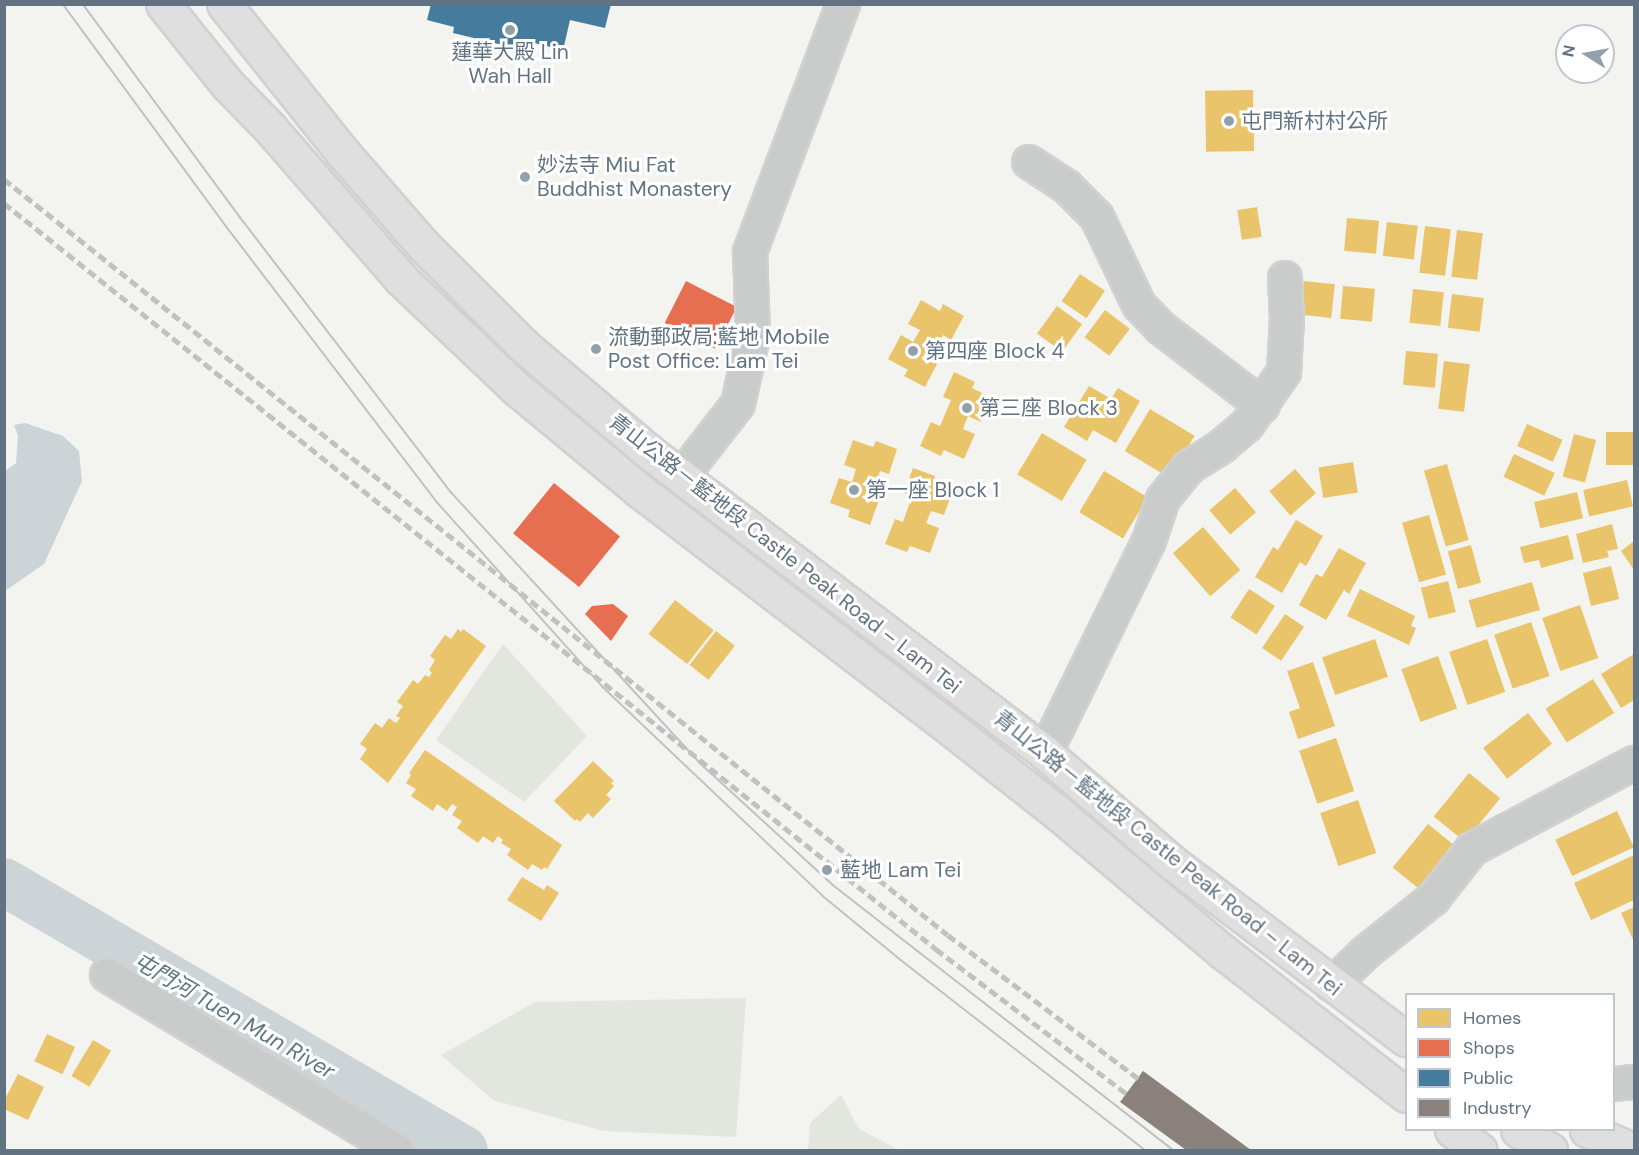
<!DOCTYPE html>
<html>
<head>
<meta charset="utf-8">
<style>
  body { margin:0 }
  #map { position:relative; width:1639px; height:1155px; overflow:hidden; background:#f3f3f0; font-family:"DM Sans","Noto Sans TC",sans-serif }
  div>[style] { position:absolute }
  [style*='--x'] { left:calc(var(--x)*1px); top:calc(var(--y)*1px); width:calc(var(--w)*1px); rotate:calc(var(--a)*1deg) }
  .green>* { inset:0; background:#e2e6de }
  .water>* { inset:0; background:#ccd4d7 }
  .homes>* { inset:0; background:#e9c46a; transform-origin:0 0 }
  .shops>* { inset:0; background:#e76f51; transform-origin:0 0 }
  .public>* { inset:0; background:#457b9d }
  .industry>* { inset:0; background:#8a817c }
  .river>* { height:48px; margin:-24px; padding:0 24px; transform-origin:24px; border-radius:24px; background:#ccd4d7 }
  .roads { filter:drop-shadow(2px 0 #d0d1d0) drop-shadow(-2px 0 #d0d1d0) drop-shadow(0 2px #d0d1d0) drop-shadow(0 -2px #d0d1d0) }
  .minor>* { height:32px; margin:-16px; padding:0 16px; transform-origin:16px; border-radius:16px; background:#cacccc }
  .major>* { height:33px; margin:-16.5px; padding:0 16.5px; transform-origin:16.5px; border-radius:16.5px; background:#dfdfe0 }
  .highway>* { height:33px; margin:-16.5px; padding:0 16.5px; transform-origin:16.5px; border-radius:16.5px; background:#dfdfe0 }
  .tram>* { height:1.5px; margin:-0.75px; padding:0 0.75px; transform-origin:0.75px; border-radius:0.75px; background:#c0c2c2 }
  .rail>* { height:4.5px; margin-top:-2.25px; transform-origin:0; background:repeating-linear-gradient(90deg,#c0c2c2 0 9px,transparent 0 13.5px) }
  .dots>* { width:16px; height:16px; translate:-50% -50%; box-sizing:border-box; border:3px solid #fff; border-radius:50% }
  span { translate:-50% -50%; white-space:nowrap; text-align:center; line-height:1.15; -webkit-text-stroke:6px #fff; paint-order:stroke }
  .poi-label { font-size:21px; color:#617382 }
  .left { translate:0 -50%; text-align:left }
  .street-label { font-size:21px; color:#617382 }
  .water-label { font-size:22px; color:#5d777f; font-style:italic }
  .frame { position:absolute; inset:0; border:6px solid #617382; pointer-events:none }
  .legend { position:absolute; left:1405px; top:993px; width:210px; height:138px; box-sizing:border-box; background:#fff; border:2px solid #c0c7cd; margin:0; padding:8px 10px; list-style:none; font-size:18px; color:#617382 }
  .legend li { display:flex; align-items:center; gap:12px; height:30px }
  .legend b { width:30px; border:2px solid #c0c7cd }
  .north { position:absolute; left:1555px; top:24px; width:60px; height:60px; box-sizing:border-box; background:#fff; border:2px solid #c0c7cd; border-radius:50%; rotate:281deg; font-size:16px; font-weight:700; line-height:24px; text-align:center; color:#617382 }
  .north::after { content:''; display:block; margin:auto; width:21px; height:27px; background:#94a0a8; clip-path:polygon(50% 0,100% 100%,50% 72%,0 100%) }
</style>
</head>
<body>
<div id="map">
  <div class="green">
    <i style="clip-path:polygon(503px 644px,587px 736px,524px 802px,436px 740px)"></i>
    <i style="clip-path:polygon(746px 998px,736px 1137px,603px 1131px,493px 1100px,441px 1055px,535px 1002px)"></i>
    <i style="clip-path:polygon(841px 1095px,859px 1129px,899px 1150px,808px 1150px,810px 1123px)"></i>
  </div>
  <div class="water">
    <i style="clip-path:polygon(25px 423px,63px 436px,79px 451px,82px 481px,44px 564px,5px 591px,5px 471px,16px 463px,18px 436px,14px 425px)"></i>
  </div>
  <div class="homes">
    <i style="left:1253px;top:90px;width:61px;height:48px;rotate:89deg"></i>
    <i style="left:1257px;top:207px;width:30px;height:20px;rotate:81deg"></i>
    <i style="left:1347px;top:218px;width:32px;height:33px;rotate:5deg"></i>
    <i style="left:1387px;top:222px;width:31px;height:34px;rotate:7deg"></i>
    <i style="left:1425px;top:226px;width:26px;height:47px;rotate:7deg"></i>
    <i style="left:1457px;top:230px;width:26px;height:47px;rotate:7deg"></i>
    <i style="left:1080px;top:274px;width:30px;height:33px;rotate:34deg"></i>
    <i style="left:1304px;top:281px;width:31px;height:34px;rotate:6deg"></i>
    <i style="left:1343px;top:286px;width:32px;height:33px;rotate:5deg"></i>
    <i style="left:1413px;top:289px;width:31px;height:34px;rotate:6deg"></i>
    <i style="left:1452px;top:294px;width:32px;height:34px;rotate:7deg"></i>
    <i style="clip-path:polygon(921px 300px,940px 311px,943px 304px,964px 316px,951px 340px,943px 335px,929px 359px,937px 364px,925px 387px,904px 376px,908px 370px,888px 359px,901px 335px,913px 342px,920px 330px,908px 324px)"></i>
    <i style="left:1057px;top:306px;width:31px;height:34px;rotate:36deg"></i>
    <i style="left:1105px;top:310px;width:31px;height:34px;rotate:37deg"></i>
    <i style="left:1406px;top:351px;width:32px;height:34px;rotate:5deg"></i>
    <i style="left:1444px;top:361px;width:26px;height:48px;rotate:7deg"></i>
    <i style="clip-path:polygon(954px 372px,975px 382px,972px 388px,992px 398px,981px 422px,968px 416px,963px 429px,975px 434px,964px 459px,944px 450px,941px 456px,920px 446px,931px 422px,940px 426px,951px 400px,943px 397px)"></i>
    <i style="clip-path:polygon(1089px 386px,1111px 399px,1118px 388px,1140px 401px,1116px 443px,1093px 430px,1087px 441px,1064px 427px)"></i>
    <i style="left:1150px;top:409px;width:52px;height:49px;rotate:31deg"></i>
    <i style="left:1527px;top:424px;width:39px;height:24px;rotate:24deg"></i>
    <i style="left:1634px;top:432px;width:33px;height:28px;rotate:90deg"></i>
    <i style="left:1042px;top:433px;width:52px;height:48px;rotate:31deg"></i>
    <i style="left:1574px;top:434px;width:23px;height:44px;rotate:15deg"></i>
    <i style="clip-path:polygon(853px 440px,873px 447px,876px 441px,897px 449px,889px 474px,880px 471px,871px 497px,879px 500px,870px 525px,848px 517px,850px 510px,830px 503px,839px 478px,852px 482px,856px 469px,844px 465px)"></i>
    <i style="left:1514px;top:454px;width:45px;height:25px;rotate:25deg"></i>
    <i style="left:1353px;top:462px;width:31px;height:35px;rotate:81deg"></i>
    <i style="left:1447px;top:464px;width:79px;height:24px;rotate:74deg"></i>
    <i style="clip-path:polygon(913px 468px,935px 476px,933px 483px,953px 490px,944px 515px,931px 511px,926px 523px,939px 528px,930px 553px,910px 546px,907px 552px,885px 544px,895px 519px,903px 522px,912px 496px,904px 493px)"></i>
    <i style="left:1295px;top:469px;width:32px;height:34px;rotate:49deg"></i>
    <i style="left:1104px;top:471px;width:51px;height:48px;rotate:31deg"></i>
    <i style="left:1627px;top:480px;width:27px;height:45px;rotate:77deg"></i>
    <i style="left:1235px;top:488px;width:32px;height:34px;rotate:49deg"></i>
    <i style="left:1577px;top:492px;width:27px;height:44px;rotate:77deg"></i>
    <i style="left:1429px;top:515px;width:62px;height:28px;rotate:74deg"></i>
    <i style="clip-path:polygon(1296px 520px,1323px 536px,1306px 566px,1300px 562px,1282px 593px,1255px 577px,1273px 547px,1278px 550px)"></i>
    <i style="clip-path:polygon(1612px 524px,1618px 549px,1607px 551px,1609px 557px,1583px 563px,1576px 534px)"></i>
    <i style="left:1203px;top:527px;width:57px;height:40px;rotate:49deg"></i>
    <i style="clip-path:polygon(1568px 535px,1574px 559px,1541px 568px,1539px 560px,1524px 563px,1520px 547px)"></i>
    <i style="clip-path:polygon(1634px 541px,1634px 570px,1621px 551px)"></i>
    <i style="left:1471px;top:545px;width:39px;height:24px;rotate:75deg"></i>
    <i style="clip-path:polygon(1339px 548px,1366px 563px,1349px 594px,1344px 590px,1326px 620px,1299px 605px,1316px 574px,1322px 577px)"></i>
    <i style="left:1611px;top:566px;width:34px;height:29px;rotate:76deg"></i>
    <i style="left:1448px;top:581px;width:32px;height:28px;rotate:76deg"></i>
    <i style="left:1532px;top:582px;width:29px;height:66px;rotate:74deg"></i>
    <i style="left:1249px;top:589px;width:31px;height:34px;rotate:33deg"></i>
    <i style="clip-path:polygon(1360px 589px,1415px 616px,1411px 626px,1416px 628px,1409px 645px,1347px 616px)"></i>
    <i style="left:675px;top:600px;width:49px;height:43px;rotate:38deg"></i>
    <i style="left:1580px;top:605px;width:56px;height:40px;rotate:71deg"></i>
    <i style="left:1285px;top:614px;width:23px;height:41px;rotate:34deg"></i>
    <i style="left:1531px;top:622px;width:57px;height:39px;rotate:71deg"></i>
    <i style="clip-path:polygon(458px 629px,461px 632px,463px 629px,486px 646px,388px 783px,360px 759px,367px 749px,360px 744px,375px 723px,382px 728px,389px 718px,396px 723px,400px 718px,396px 716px,403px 706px,397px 702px,413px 680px,418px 684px,425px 675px,429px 677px,432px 673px,429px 670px,435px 660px,430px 656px,445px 635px,451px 639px)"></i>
    <i style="left:716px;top:631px;width:24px;height:43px;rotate:38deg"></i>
    <i style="left:1375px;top:639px;width:40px;height:56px;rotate:71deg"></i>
    <i style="left:1487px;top:639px;width:56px;height:40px;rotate:71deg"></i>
    <i style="clip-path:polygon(1634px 654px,1634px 700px,1621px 708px,1601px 674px)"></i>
    <i style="left:1438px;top:656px;width:56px;height:39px;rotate:70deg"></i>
    <i style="clip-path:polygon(1313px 662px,1335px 726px,1298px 739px,1289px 712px,1300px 708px,1287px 671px)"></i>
    <i style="left:1593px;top:679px;width:40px;height:56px;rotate:58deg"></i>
    <i style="left:1528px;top:713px;width:39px;height:57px;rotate:52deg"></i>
    <i style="left:1336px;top:738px;width:56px;height:39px;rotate:71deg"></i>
    <i style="clip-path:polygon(425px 750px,562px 845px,547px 869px,544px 867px,542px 870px,532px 864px,528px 870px,507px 855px,511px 849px,501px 843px,503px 840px,498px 836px,493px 843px,483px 836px,478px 843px,457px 828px,462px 821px,452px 815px,457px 807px,452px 804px,447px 811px,437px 804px,433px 811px,411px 796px,416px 789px,406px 783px,411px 775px,409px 773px)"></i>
    <i style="clip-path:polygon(593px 761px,614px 781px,611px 783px,614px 786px,606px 795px,611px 799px,593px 818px,588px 813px,580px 822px,577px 819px,575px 821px,554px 801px)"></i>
    <i style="left:1469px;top:773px;width:40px;height:56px;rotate:39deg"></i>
    <i style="left:1358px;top:800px;width:56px;height:40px;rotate:71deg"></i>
    <i style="left:1617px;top:811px;width:40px;height:68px;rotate:65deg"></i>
    <i style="left:1428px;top:824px;width:40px;height:56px;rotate:39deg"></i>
    <i style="clip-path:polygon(1634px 855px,1634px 900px,1591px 920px,1574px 883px)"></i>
    <i style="clip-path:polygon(522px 877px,544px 890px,547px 885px,559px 893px,541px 921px,507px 900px)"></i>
    <i style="clip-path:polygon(1634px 907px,1634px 942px,1621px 913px)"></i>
    <i style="left:47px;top:1034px;width:31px;height:30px;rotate:25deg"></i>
    <i style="left:93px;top:1040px;width:21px;height:42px;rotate:31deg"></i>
    <i style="clip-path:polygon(18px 1074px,44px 1087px,28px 1120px,4px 1109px,4px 1101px)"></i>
  </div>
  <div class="shops">
    <i style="left:686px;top:281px;width:57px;height:47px;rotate:27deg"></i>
    <i style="left:554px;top:483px;width:85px;height:65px;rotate:39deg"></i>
    <i style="clip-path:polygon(613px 604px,628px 616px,611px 641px,585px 614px,592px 606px)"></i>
  </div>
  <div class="public">
    <i style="clip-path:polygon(431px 4px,611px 4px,605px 28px,570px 20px,563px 50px,534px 43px,532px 52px,453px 33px,454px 27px,427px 20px)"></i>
  </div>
  <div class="industry">
    <i style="clip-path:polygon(1143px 1071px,1251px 1150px,1186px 1150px,1120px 1102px)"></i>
  </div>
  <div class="river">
    <i style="--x:4;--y:882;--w:532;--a:30.23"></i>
  </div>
  <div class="roads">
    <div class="minor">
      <i style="--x:1029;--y:162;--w:45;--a:33.3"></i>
      <i style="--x:1067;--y:187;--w:42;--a:45"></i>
      <i style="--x:1097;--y:217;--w:98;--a:64.5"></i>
      <i style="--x:1139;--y:305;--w:32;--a:46"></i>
      <i style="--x:1161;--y:328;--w:128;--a:37.4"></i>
      <i style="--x:682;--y:476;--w:91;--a:-52.1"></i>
      <i style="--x:738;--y:404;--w:70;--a:-77.6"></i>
      <i style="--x:753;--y:336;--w:84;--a:-92"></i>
      <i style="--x:750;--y:252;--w:265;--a:-69.4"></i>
      <i style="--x:1045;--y:753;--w:236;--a:-63.9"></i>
      <i style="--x:1149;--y:541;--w:44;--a:-71.6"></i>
      <i style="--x:1163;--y:499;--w:41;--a:-50.9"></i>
      <i style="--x:1189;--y:467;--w:39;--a:-32"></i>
      <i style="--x:1222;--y:446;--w:33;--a:-40"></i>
      <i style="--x:1247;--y:425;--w:65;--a:-55.1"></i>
      <i style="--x:1284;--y:372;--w:53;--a:-86.8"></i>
      <i style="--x:1287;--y:319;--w:41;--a:-92.8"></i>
      <i style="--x:107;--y:975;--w:338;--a:31.2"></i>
      <i style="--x:1332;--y:985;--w:46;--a:-44.1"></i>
      <i style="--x:1365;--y:953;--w:87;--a:-38.5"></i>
      <i style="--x:1433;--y:899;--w:63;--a:-52"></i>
      <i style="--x:1472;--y:849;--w:183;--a:-28"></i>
      <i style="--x:1614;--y:1084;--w:20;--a:-6"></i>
    </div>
    <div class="major">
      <i style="--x:163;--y:4;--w:104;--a:51.3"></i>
      <i style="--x:228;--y:85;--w:59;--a:45.7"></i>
      <i style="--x:269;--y:127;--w:201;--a:49"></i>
      <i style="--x:401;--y:279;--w:158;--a:43.5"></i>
      <i style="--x:516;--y:388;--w:161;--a:39.7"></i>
      <i style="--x:640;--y:491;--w:395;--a:37.4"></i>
      <i style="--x:954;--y:731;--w:132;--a:38.3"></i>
      <i style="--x:1058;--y:813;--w:216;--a:40.1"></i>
      <i style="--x:1223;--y:952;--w:232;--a:38"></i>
      <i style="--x:224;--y:4;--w:191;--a:51.4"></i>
      <i style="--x:343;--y:153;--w:122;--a:49"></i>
      <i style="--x:423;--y:245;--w:144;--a:45"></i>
      <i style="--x:525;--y:347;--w:167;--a:40.2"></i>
      <i style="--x:653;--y:455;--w:492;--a:37.2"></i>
      <i style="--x:1045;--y:753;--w:169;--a:40.7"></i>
      <i style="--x:1173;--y:863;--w:292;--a:37.1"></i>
      <i style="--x:1452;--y:1130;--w:34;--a:36"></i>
      <i style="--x:1587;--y:1130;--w:49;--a:24"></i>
    </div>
    <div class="highway">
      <i style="--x:1518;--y:1130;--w:38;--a:32"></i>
    </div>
  </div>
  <div class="tram">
    <i style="--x:63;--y:4;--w:275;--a:53.7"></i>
    <i style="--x:226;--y:226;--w:347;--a:52.6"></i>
    <i style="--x:437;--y:502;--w:249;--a:48.1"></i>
    <i style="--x:603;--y:687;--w:303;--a:43.5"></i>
    <i style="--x:823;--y:896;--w:101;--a:39.4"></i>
    <i style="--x:901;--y:960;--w:309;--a:37.9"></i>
    <i style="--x:83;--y:4;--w:265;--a:53.6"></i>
    <i style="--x:240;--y:217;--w:347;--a:52.5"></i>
    <i style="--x:451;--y:492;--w:367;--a:47.4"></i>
    <i style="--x:699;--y:762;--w:182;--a:42.5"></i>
    <i style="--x:833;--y:885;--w:432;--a:37.9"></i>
  </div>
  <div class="rail">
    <i style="--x:4;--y:179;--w:1209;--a:38.69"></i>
    <i style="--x:948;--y:935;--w:243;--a:37"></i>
    <i style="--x:4;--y:203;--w:1194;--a:38.67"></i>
    <i style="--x:936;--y:949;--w:243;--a:37.2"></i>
  </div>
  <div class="dots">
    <i style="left:510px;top:30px;background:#94a0a8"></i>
    <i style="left:1229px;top:121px;background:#94a0a8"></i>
    <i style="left:525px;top:177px;background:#94a0a8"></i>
    <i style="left:596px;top:349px;background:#94a0a8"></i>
    <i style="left:913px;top:351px;background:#94a0a8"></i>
    <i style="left:967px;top:408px;background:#94a0a8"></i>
    <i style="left:854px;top:490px;background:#94a0a8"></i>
    <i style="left:827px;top:870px;background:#94a0a8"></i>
  </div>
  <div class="poi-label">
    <span style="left:510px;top:64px">蓮華大殿 Lin<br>Wah Hall</span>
    <span class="left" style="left:1241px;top:121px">屯門新村村公所</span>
    <span class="left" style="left:537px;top:177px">妙法寺 Miu Fat<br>Buddhist Monastery</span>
    <span class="left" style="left:608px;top:349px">流動郵政局:藍地 Mobile<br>Post Office: Lam Tei</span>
    <span class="left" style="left:925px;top:351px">第四座 Block 4</span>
    <span class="left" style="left:979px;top:408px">第三座 Block 3</span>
    <span class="left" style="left:866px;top:490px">第一座 Block 1</span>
    <span class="left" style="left:840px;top:870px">藍地 Lam Tei</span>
  </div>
  <div class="street-label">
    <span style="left:785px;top:554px;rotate:38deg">青山公路－藍地段 Castle Peak Road – Lam Tei</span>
    <span style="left:1168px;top:853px;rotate:39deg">青山公路－藍地段 Castle Peak Road – Lam Tei</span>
  </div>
  <div class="water-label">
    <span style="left:234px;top:1016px;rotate:30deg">屯門河 Tuen Mun River</span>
  </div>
  <div class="frame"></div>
  <ul class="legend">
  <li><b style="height:16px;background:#e9c46a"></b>Homes</li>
  <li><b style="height:16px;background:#e76f51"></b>Shops</li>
  <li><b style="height:16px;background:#457b9d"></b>Public</li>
  <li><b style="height:16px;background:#8a817c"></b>Industry</li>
  </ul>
  <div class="north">N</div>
</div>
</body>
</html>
